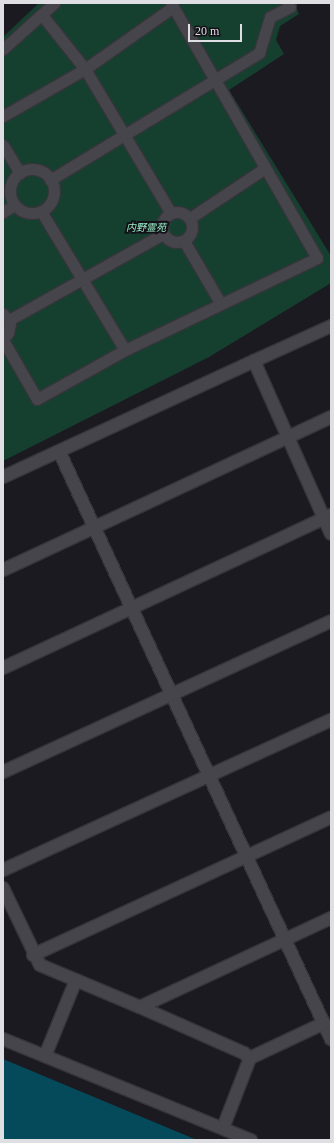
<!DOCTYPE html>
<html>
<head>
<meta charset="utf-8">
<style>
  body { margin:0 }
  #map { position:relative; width:334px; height:1143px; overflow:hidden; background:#1b1a20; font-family:"Times New Roman","Noto Sans JP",serif }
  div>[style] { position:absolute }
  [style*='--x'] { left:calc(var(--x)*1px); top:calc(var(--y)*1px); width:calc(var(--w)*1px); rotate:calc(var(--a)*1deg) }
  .green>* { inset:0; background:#15402f }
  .water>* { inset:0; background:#044a5b }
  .roads { filter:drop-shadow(1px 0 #36353a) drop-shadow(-1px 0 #36353a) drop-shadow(0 1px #36353a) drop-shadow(0 -1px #36353a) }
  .service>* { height:11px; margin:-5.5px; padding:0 5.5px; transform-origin:5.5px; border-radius:5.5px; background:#46454c }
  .service>.ring { margin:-5.5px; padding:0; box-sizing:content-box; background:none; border:11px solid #46454c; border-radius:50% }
  .minor>* { height:12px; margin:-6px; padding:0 6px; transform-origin:6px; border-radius:6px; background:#46454c }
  span { translate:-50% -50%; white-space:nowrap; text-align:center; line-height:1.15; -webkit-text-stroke:4px #121117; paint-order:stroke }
  .park-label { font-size:10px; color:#99ecc5; font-style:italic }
  .frame { position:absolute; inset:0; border:4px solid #dfdee3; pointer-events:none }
  .scale { position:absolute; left:188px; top:24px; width:54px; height:18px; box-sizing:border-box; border:2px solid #dfdee3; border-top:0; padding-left:5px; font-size:12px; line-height:14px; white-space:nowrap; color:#dfdee3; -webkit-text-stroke:3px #121117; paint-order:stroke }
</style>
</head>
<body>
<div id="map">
  <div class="green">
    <i style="clip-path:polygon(39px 3px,294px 3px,299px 14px,280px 26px,276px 40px,284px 54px,229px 90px,331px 256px,331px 283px,209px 357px,3px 461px,3px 37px)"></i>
  </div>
  <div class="water">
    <i style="clip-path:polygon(3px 1059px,197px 1140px,3px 1140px)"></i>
  </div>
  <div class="roads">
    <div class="service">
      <i style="--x:42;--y:15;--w:69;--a:51.5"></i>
      <i style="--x:85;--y:69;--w:168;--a:59.2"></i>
      <i style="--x:3;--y:49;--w:69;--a:-42"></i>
      <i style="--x:3;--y:116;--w:95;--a:-29.8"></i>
      <i style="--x:85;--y:69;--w:108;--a:-35.2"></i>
      <i style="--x:3;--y:145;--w:33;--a:59"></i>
      <i class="ring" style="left:10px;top:169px;width:33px;height:33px"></i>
      <i style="--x:50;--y:180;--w:245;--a:-31.3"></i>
      <i style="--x:259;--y:53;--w:38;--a:-73"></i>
      <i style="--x:270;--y:17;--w:22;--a:-27"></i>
      <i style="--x:290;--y:7;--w:4;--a:-117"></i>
      <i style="--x:41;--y:211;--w:162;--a:58.9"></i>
      <i class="ring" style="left:162px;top:212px;width:19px;height:19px"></i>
      <i style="--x:3;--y:212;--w:13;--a:-32"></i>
      <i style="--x:190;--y:218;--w:90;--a:-33.7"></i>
      <i style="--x:184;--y:241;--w:73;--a:59.6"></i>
      <i style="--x:3;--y:314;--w:12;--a:55"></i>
      <i style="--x:10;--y:324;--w:9;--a:103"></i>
      <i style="--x:8;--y:333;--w:8;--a:130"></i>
      <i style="--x:9;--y:320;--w:176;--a:-29.2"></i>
      <i style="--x:3;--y:340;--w:68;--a:60"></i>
      <i style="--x:37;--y:399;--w:101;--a:-29.1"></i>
      <i style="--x:125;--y:350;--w:213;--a:-25.6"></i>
      <i style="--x:317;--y:258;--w:294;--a:-119.8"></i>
    </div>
    <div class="minor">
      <i style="--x:254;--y:361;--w:85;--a:-24.4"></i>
      <i style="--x:59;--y:451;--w:648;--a:65.18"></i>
      <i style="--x:3;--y:477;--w:277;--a:-24.8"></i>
      <i style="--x:254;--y:361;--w:189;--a:66"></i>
      <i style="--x:3;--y:570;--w:362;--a:-25"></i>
      <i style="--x:3;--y:668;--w:362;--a:-25"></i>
      <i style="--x:3;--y:772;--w:361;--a:-24.7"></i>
      <i style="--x:3;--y:870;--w:361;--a:-24.6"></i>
      <i style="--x:3;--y:888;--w:85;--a:64.3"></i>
      <i style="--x:40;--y:965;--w:108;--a:22.8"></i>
      <i style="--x:140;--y:1007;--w:211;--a:-25"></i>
      <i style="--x:33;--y:955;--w:328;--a:-24.8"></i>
      <i style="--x:140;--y:1007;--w:114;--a:23.9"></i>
      <i style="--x:244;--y:1053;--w:8;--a:40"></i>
      <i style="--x:3;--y:1039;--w:268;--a:22.2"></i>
      <i style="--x:45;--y:1056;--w:82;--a:-67.8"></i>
      <i style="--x:223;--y:1128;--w:75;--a:-68.9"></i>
      <i style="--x:250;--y:1058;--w:82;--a:-25.3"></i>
    </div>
  </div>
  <div class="park-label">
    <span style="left:146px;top:228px">内野霊苑</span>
  </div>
  <div class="frame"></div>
  <div class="scale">20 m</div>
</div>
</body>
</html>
